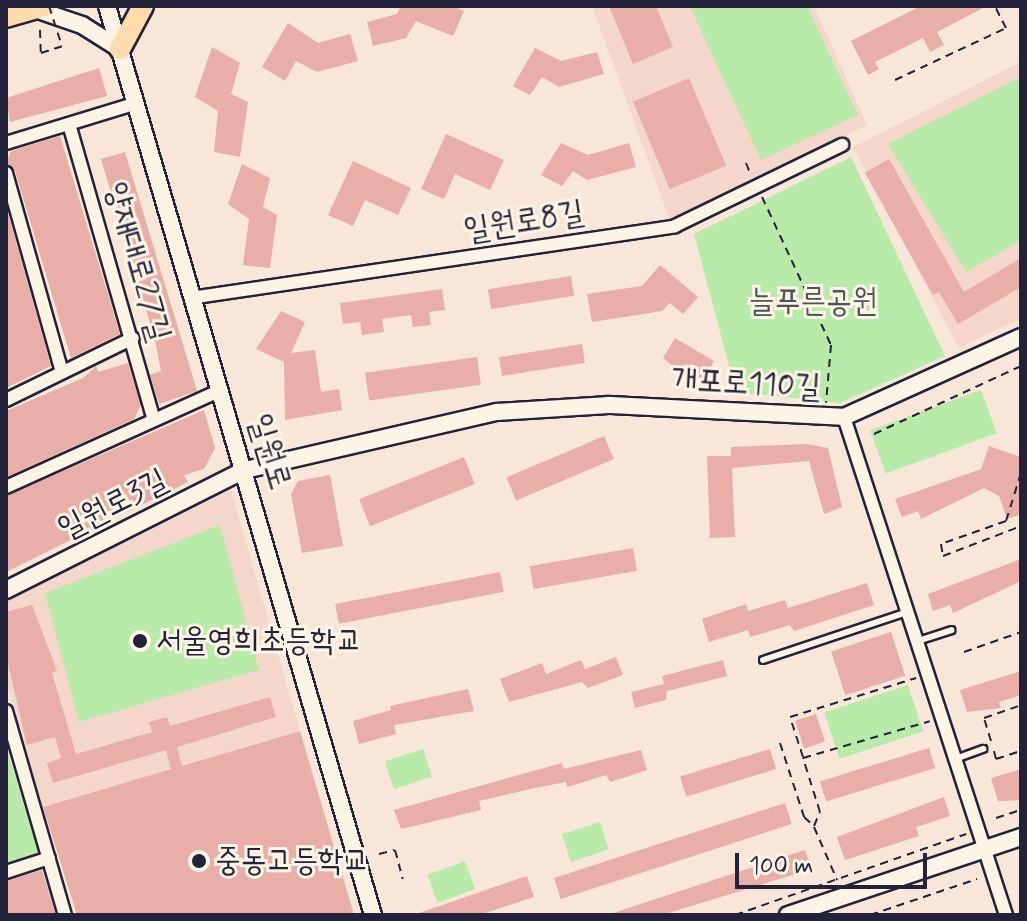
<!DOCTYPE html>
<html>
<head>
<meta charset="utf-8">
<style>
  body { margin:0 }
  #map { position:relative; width:1027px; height:921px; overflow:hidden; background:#f8e7d9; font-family:Mynerve,"Poor Story",sans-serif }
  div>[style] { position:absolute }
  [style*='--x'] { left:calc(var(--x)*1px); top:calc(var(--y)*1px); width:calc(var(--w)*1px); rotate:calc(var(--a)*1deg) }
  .built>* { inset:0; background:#f4d6ca }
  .green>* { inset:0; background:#b8eaaa; transform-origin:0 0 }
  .building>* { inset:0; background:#e9aea7; transform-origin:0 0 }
  .path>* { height:2px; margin-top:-1px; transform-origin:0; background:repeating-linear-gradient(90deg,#22223b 0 8px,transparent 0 14px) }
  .roads { filter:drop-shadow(2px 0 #22223b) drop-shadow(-2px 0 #22223b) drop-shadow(0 2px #22223b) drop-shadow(0 -2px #22223b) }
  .service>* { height:6px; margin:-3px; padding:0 3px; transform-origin:3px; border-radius:3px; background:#fcf5e5 }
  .minor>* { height:12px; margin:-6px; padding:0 6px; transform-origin:6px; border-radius:6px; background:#fcf5e5 }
  .tertiary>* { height:16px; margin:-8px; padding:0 8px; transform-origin:8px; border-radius:8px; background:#fcf5e5 }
  .primary>* { height:20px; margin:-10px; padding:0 10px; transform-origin:10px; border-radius:10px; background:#fddbac }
  .path-bridge>* { height:2px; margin-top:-1px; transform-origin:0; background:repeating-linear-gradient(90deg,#22223b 0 8px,transparent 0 14px) }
  .dots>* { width:22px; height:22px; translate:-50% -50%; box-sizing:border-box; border:4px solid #fcf5e5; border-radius:50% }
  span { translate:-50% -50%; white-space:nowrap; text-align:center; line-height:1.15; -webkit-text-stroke:6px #fcf5e5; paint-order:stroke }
  .street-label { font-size:32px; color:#22223b }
  .park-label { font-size:32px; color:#485457 }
  .poi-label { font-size:32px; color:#22223b }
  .left { translate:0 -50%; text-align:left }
  .frame { position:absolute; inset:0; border:8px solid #22223b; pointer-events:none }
  .scale { position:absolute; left:735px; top:853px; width:192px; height:36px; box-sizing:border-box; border:4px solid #22223b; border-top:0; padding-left:10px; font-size:24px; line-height:28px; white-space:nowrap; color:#22223b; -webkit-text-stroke:6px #fcf5e5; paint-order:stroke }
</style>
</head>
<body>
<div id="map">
  <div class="built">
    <i style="clip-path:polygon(592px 6px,814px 6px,867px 125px,671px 224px)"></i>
    <i style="clip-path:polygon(1021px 62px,1021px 318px,959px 348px,853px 147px)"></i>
    <i style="clip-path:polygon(231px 490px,300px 731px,42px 807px,6px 681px,6px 601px)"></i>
  </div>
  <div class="green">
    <i style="clip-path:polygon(807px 6px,858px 115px,761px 160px,690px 7px)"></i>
    <i style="clip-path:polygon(1021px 77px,1021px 240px,966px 272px,888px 144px)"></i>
    <i style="clip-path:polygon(851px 157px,945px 356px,840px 403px,736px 392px,694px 234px)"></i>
    <i style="left:981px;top:390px;width:46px;height:118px;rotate:70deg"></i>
    <i style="clip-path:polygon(220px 525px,259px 670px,79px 722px,45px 593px)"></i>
    <i style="left:908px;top:685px;width:49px;height:88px;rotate:72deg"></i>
    <i style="clip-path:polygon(6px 746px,39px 855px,6px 866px)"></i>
    <i style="left:423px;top:749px;width:29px;height:40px;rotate:72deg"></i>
    <i style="left:600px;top:822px;width:29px;height:40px;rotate:72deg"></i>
    <i style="left:465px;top:861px;width:30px;height:40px;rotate:70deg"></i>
  </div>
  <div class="building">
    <i style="clip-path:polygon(401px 6px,452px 6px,464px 11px,453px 36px,416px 21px,406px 38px,373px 46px,367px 22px,397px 14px)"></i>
    <i style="clip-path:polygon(609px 6px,656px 6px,673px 47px,633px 64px)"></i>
    <i style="clip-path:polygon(921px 6px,987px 6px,937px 32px,944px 45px,930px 52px,923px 38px,875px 62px,879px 69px,868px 75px,851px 41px)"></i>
    <i style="clip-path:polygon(288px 23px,318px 43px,350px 34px,358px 61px,317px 72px,296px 61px,285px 81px,262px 67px)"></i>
    <i style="clip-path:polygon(212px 47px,240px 63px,231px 94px,248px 102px,240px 157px,214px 152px,218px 111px,195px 97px)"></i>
    <i style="clip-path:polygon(535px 48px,561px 61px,597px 52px,604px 74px,559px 87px,542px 77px,530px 95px,513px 86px)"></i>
    <i style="clip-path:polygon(99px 68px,107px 96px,10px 122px,6px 98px)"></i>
    <i style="left:689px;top:78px;width:95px;height:61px;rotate:67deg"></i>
    <i style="clip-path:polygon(446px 134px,504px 160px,490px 190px,455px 174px,444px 199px,421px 189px)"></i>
    <i style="clip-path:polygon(60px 136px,120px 334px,71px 358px,15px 171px,6px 164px,11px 151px)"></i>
    <i style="clip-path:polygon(561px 143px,588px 155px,629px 143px,636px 167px,587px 180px,573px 171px,562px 186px,541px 175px)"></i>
    <i style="clip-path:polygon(125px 152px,197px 391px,159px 404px,150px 375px,161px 371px,155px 340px,101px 159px)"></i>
    <i style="clip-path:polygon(889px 159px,964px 292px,1021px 258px,1021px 287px,958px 324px,939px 292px,933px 295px,865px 173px)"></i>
    <i style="clip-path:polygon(353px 161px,411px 188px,398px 215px,365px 200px,353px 226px,328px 215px)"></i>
    <i style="clip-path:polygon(242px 164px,270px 178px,263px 207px,277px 215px,270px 268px,243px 265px,249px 219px,228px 204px)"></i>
    <i style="clip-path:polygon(6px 206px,51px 366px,6px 388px)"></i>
    <i style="clip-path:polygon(660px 265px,698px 297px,683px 314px,670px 303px,662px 311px,592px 322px,587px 294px,642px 286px)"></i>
    <i style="left:571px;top:276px;width:20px;height:84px;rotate:81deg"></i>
    <i style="clip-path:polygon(442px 289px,445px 310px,429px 312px,431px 325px,413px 327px,411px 315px,382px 319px,384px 332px,362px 335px,360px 322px,343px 324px,340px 303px)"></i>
    <i style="clip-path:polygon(281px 311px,305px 322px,291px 353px,315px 350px,321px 392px,339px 389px,342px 410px,285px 420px,284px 362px,256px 349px)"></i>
    <i style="clip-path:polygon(675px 338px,714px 361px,703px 381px,693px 374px,689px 380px,663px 358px)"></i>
    <i style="left:582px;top:344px;width:19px;height:84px;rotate:81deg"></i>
    <i style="left:477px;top:357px;width:28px;height:113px;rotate:82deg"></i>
    <i style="clip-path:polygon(128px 363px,141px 405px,134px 419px,6px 477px,6px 411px,83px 378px,96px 366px,98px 372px)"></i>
    <i style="clip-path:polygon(204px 410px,215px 448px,204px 469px,184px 475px,188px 482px,6px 572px,6px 496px)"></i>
    <i style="left:604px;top:436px;width:25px;height:106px;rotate:67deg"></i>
    <i style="clip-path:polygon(808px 444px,828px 448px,842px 507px,824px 514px,809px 461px,732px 468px,735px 537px,710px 538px,707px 456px,731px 456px,731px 447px)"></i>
    <i style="clip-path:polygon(989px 446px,1021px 457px,1021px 514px,1007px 519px,999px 496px,984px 488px,921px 519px,918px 511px,902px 517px,895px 499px,981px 469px)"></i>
    <i style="left:464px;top:457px;width:29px;height:113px;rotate:68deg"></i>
    <i style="clip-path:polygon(330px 475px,343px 546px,302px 553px,291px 494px,298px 481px)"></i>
    <i style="left:633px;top:548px;width:23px;height:105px;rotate:80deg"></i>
    <i style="clip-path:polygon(1021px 559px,1021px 581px,953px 613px,950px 605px,933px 611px,928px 594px)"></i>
    <i style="left:500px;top:572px;width:20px;height:168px;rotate:79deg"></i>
    <i style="clip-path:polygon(867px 583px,874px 605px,794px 631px,790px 625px,750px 637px,748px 630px,709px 642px,702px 619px,746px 604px,748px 611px,785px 600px,788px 608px)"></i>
    <i style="clip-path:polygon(32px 605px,57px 671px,52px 673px,76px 754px,152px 732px,149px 722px,167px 717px,170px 726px,270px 697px,276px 717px,177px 747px,182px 766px,300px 731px,354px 915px,77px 915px,43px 807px,171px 769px,166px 750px,53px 783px,47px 763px,61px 758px,55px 737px,27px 745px,6px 655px,6px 612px)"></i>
    <i style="left:891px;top:632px;width:46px;height:63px;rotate:72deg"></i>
    <i style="clip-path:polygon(616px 657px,623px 675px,588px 688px,582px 682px,509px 702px,500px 679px,542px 663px,546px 674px,581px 660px,585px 669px)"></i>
    <i style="clip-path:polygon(723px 660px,727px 676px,667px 691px,666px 700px,635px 708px,631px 692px,664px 684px,662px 676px)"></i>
    <i style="clip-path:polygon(1021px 671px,1021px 695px,999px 702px,1001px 708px,967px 712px,960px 690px)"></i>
    <i style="clip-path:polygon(468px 689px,474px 711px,394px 725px,396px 734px,359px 744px,353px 721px,391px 710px,390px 706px)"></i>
    <i style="left:816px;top:714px;width:29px;height:22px;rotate:72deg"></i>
    <i style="left:929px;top:748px;width:21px;height:114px;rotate:73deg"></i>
    <i style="left:770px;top:749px;width:21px;height:94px;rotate:73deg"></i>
    <i style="clip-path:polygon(641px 750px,647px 770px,610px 782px,606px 775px,567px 787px,566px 782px,530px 789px,479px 801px,481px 810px,401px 829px,394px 810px,562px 763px,564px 769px)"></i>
    <i style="clip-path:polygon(1021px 769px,1021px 800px,998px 801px,991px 778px)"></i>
    <i style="clip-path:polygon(944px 797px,950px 816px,916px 827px,919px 836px,845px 860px,837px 837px)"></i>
    <i style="left:785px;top:803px;width:22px;height:243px;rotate:72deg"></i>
    <i style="clip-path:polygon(805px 850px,812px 869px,662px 915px,607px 915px)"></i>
    <i style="clip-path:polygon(42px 870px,56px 915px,6px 915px,6px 881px)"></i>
    <i style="clip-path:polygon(527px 876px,534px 897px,479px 915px,413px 915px)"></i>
  </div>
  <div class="path">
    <i style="--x:40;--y:30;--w:23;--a:88"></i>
    <i style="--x:41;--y:53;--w:22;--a:-18"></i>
    <i style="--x:895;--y:80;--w:123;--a:-25.1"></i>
    <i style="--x:1006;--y:28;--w:25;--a:-117"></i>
    <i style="--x:746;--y:163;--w:11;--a:68"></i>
    <i style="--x:762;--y:197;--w:163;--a:65"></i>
    <i style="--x:831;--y:345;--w:58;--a:94.9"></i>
    <i style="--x:874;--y:434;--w:162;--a:-24.8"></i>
    <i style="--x:1021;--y:473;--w:50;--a:107.4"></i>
    <i style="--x:1006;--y:521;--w:69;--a:160.5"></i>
    <i style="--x:941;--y:544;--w:12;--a:81"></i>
    <i style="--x:943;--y:556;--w:84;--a:-21"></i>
    <i style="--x:964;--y:652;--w:60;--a:-19.3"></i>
    <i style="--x:991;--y:741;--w:24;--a:-107"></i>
    <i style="--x:984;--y:718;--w:39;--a:-19"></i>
    <i style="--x:780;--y:743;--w:78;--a:72"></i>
    <i style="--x:804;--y:817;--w:13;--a:42"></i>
    <i style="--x:814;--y:826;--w:15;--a:-67"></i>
    <i style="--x:820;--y:812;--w:57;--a:-107.5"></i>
    <i style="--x:803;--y:758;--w:132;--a:-16.2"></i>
    <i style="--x:994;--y:751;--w:8;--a:76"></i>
    <i style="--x:996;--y:759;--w:26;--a:-18"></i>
    <i style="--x:803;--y:757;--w:42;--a:-108"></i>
    <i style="--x:790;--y:717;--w:132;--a:-17.2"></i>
    <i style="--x:996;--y:818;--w:26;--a:-18"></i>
    <i style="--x:814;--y:827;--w:58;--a:66.5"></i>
    <i style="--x:379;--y:854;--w:16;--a:-14"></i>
    <i style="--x:395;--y:850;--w:30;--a:75"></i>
    <i style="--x:735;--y:915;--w:245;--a:-19.3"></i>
    <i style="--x:870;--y:915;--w:113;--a:-18.6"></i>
  </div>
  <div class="roads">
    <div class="service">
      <i style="--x:921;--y:640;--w:32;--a:-18"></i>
      <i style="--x:763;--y:660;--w:152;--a:-18.4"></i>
      <i style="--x:958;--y:758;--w:27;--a:-20"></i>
    </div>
    <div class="minor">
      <i style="--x:69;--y:124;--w:304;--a:74"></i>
      <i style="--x:6;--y:143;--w:137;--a:-17"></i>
      <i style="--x:6;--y:173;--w:207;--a:74.3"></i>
      <i style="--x:197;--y:297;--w:483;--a:-8.4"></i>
      <i style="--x:675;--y:226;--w:186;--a:-25.9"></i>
      <i style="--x:6;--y:400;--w:141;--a:-26"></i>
      <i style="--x:844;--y:417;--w:524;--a:71.98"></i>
      <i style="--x:6;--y:487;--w:236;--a:-24.3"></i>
      <i style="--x:6;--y:711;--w:212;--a:73.9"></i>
      <i style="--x:6;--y:872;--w:45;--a:-18"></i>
    </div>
    <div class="tertiary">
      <i style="--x:107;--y:6;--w:947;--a:73.69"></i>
      <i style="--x:35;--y:9;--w:50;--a:18.8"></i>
      <i style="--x:82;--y:25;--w:45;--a:32.3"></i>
      <i style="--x:6;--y:590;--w:267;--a:-26.7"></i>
      <i style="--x:245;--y:470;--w:259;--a:-13"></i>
      <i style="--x:497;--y:412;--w:112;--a:-3.6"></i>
      <i style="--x:609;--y:405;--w:235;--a:2.9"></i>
      <i style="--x:844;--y:417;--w:194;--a:-24.3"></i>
      <i style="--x:788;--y:915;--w:246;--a:-18.5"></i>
    </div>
    <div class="primary">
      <i style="--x:6;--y:17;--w:40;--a:-16"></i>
      <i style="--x:120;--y:49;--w:49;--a:-61.9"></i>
    </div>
  </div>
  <div class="path-bridge">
    <i style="--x:49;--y:6;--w:42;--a:72"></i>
  </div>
  <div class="dots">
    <i style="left:140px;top:641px;background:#22223b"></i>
    <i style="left:199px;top:861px;background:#22223b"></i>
  </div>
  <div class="street-label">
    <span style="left:524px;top:222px;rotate:-9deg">일원로8길</span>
    <span style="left:137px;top:262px;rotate:74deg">양재대로27길</span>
    <span style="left:746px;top:384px;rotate:3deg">개포로110길</span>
    <span style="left:269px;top:452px;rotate:73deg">일원로</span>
    <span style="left:113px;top:505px;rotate:-27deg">일원로3길</span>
  </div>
  <div class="park-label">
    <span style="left:813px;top:302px">늘푸른공원</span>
  </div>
  <div class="poi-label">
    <span class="left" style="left:156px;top:641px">서울영희초등학교</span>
    <span class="left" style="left:215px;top:861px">중동고등학교</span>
  </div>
  <div class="frame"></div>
  <div class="scale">100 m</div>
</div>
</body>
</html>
